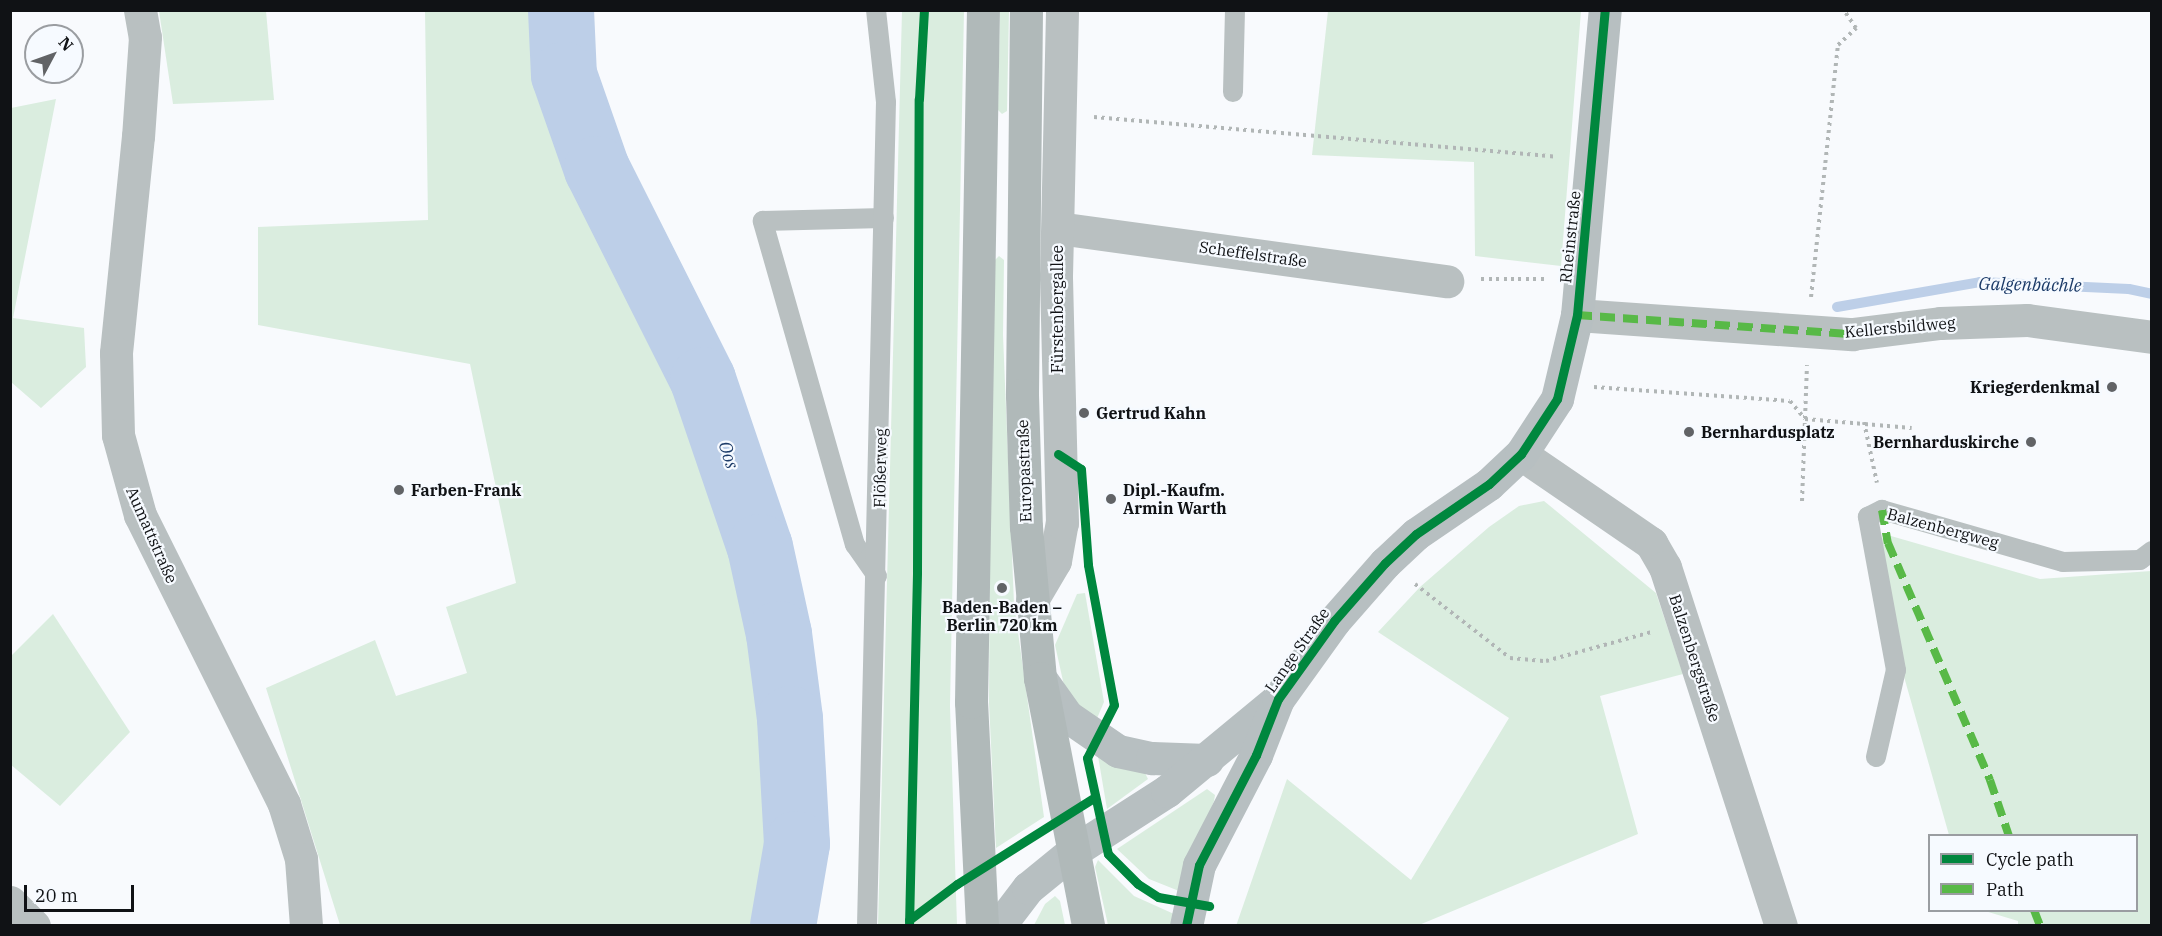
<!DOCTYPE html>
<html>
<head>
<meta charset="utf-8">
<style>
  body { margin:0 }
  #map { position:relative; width:2162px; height:936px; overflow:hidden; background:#f8fafd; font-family:"IBM Plex Serif",serif }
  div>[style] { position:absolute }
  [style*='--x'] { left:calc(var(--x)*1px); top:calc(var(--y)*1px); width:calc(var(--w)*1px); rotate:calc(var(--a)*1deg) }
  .green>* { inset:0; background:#daeddf }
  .stream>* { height:10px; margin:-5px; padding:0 5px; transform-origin:5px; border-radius:5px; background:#bdcfe8 }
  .river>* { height:66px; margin:-33px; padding:0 33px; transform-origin:33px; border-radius:33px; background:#bdcfe8 }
  .path>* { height:4px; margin-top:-2px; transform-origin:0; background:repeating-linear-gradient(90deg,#b1b6b6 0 3px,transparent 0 7.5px) }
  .lane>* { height:20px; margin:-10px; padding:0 10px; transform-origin:10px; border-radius:10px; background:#b9c0c1 }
  .street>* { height:33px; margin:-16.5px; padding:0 16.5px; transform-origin:16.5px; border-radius:16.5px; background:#b9c0c1 }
  .secondary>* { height:33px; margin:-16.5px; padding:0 16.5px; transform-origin:16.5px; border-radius:16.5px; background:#b7bfc1 }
  .primary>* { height:33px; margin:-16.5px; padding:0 16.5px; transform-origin:16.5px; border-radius:16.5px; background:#b0b9b9 }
  .quiet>* { height:8px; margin-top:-4px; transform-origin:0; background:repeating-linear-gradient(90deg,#58b947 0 15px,transparent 0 23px) }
  .cycleway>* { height:9px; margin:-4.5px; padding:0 4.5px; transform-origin:4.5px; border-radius:4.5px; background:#00873e }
  .dots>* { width:16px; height:16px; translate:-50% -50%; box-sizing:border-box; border:3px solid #f6faff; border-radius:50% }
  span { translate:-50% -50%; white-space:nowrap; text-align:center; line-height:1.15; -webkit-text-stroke:4.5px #f6faff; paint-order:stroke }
  .street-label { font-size:16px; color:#101215 }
  .poi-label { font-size:16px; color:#101215; font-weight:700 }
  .right { translate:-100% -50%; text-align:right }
  .left { translate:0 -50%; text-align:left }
  .water-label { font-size:18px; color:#1c3b68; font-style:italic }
  .frame { position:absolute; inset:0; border:12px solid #101215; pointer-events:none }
  .legend { position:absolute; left:1928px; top:834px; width:210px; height:78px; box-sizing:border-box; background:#f6faff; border:2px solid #9a9da1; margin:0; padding:8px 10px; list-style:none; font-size:18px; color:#101215 }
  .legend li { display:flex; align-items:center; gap:12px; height:30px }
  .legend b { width:30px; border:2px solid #9a9da1 }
  .north { position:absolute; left:24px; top:24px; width:60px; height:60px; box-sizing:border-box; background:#f6faff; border:2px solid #9a9da1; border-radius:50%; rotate:49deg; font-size:16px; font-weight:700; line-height:24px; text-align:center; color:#101215 }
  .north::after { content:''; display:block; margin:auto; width:21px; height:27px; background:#616366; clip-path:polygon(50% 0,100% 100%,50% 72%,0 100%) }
  .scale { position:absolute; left:24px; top:885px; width:110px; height:27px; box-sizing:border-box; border:3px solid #101215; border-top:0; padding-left:8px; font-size:18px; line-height:21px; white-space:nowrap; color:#101215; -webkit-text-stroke:4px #f6faff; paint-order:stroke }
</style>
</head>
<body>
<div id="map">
  <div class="green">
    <i style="clip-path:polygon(159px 11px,266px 11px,274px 100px,173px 104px)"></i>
    <i style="clip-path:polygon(425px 11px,551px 11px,549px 94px,606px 256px,687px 412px,761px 634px,778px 808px,764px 925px,340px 925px,266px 688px,375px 640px,396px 696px,467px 673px,446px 607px,516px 583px,470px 364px,258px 325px,258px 227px,428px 220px)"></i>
    <i style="clip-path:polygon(902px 11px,964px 11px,950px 706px,957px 925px,878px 925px)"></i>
    <i style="clip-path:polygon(1000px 11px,1009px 11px,1007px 111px,1002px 114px,998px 110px)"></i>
    <i style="clip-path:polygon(1328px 11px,1581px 11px,1561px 266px,1475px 256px,1474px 162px,1312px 155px)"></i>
    <i style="clip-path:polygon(56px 99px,13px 318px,84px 328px,86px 367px,41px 408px,11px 382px,11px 108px)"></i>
    <i style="clip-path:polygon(999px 256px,1004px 260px,1003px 335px,1014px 604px,1044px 817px,996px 848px,989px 703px,990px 518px,995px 260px)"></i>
    <i style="clip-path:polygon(1544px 501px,1656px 593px,1683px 674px,1600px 696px,1638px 834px,1419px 925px,1236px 926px,1287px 779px,1411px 880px,1509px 718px,1378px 632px,1420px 587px,1489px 527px,1519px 506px)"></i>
    <i style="clip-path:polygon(1891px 536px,2040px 579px,2151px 571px,2151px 925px,2018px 925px,2018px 921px,1985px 911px,2136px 910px,2136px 836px,1949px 835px,1866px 543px)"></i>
    <i style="clip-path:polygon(1085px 593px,1104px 702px,1095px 723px,1065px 690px,1055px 645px,1077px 594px)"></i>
    <i style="clip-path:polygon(53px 614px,130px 732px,60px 806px,10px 764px,11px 656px)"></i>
    <i style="clip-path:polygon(1098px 756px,1144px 771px,1148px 779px,1107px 809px)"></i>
    <i style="clip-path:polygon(1207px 789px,1215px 795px,1214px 801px,1179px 891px,1149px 879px,1117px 849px)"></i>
    <i style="clip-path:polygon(1098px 860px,1134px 896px,1174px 914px,1173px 925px,1108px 925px,1095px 867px)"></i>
    <i style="clip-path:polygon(1055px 896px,1060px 901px,1065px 925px,1034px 925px,1045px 904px)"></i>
  </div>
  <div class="stream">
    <i style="--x:1837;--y:307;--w:145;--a:-9.9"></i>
    <i style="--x:1980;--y:282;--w:149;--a:2.7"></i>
    <i style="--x:2129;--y:289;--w:24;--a:12"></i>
  </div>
  <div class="river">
    <i style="--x:561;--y:10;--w:65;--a:87.4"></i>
    <i style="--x:564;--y:75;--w:100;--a:70.7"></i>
    <i style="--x:597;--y:169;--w:236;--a:63.3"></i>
    <i style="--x:703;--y:380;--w:176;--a:71.2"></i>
    <i style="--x:760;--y:547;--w:89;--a:77.7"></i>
    <i style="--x:779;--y:634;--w:86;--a:82.6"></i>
    <i style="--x:790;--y:719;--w:125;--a:86.8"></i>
    <i style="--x:797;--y:844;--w:83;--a:99.7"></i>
  </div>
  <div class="path">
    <i style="--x:1094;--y:117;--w:464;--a:4.9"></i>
    <i style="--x:1481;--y:279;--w:64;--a:0"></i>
    <i style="--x:1811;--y:297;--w:253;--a:-83.9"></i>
    <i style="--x:1838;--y:45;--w:25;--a:-43"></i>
    <i style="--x:1856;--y:28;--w:22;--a:-124"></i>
    <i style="--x:1594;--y:387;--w:196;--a:4.1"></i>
    <i style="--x:1790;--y:401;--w:23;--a:50"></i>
    <i style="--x:1805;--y:419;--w:107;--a:4.8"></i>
    <i style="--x:1864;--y:422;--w:62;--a:78"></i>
    <i style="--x:1802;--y:501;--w:136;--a:-87.9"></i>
    <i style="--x:1415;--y:584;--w:120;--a:37.9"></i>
    <i style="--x:1510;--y:658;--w:36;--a:5"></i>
    <i style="--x:1546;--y:661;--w:109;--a:-15.4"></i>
  </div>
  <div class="lane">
    <i style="--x:1233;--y:92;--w:82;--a:-88.6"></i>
    <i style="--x:877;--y:576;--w:38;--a:-125"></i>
    <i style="--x:855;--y:545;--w:337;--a:-105.9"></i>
    <i style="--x:763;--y:221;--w:121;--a:-1.4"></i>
    <i style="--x:1876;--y:757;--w:89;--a:-77.1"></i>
    <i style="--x:1896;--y:670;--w:156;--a:-100.4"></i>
    <i style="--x:1868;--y:517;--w:16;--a:-27"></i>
    <i style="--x:1882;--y:510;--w:188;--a:16"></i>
    <i style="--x:2063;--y:562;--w:77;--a:-1.5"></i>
    <i style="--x:2140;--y:560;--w:15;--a:-37"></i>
    <i style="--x:867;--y:926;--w:824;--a:-88.68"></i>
    <i style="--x:886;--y:102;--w:93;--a:-96.2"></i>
  </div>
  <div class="street">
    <i style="--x:140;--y:10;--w:27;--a:80"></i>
    <i style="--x:145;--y:37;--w:99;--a:94"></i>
    <i style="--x:138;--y:136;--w:218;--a:95.8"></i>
    <i style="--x:116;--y:353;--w:82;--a:88.6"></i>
    <i style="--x:118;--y:435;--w:83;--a:74.6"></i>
    <i style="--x:140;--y:515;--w:323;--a:63.5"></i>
    <i style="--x:284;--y:804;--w:58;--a:72.8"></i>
    <i style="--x:301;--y:859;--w:67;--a:85.7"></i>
    <i style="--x:1058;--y:228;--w:393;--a:7.8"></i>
    <i style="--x:1577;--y:315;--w:276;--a:4"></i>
    <i style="--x:1852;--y:334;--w:89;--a:-7.1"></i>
    <i style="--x:1940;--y:323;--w:87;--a:-2"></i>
    <i style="--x:2027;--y:320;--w:126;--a:7.7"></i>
    <i style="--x:1521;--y:454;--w:158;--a:34.4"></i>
    <i style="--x:1651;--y:543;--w:28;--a:60"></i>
    <i style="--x:1665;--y:567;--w:377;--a:72.1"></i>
    <i style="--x:1032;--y:600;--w:45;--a:-59.5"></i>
    <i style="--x:1055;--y:561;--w:39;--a:-80"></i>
    <i style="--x:1062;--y:523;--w:247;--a:-91.4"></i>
    <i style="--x:1056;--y:276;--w:266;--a:-88.7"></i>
    <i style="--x:10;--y:902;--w:34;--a:45"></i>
  </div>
  <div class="secondary">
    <i style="--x:1040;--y:678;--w:47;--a:54.6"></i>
    <i style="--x:1067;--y:716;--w:62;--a:34.5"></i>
    <i style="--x:1118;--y:751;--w:35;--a:12"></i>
    <i style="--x:1152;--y:758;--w:55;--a:2.1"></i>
    <i style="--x:999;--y:926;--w:48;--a:-52.7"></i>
    <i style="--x:1028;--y:888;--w:57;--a:-39.3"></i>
    <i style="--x:1072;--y:852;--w:113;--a:-32.7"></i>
    <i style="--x:1167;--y:791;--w:143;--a:-39.6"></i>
    <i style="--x:1186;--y:926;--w:62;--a:-78"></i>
    <i style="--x:1199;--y:865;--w:124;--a:-62.6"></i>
    <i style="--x:1256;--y:755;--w:60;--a:-68.6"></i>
    <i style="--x:1278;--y:699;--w:96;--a:-54.3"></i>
    <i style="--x:1334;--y:621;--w:77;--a:-48.7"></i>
    <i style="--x:1385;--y:563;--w:42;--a:-43.1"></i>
    <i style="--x:1416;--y:534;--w:88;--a:-34.4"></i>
    <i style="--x:1489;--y:484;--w:44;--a:-43.2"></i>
    <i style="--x:1521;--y:454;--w:66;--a:-56.8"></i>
    <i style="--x:1557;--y:399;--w:86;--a:-76.6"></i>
    <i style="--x:1577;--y:315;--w:306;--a:-84.8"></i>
  </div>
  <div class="primary">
    <i style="--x:1026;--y:10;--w:385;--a:90.6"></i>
    <i style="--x:1022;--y:395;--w:132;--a:88.3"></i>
    <i style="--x:1026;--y:527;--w:152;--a:84.7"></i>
    <i style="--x:1040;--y:678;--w:253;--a:79"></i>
    <i style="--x:982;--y:926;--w:224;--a:-92.8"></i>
    <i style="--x:971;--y:702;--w:692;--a:-89.01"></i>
  </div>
  <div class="quiet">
    <i style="--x:1577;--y:315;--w:276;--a:4"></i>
    <i style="--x:1882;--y:510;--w:34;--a:80"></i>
    <i style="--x:1888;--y:543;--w:258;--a:66.7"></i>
    <i style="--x:1990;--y:780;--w:59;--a:71.3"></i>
    <i style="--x:2034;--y:910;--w:17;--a:69"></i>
  </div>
  <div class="cycleway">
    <i style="--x:1058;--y:454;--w:27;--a:33"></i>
    <i style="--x:1081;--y:469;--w:96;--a:85.8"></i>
    <i style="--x:1088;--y:565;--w:142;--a:79.5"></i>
    <i style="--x:1114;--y:705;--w:59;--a:117"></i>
    <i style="--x:1087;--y:758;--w:98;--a:77.7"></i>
    <i style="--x:1108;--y:854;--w:42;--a:45"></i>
    <i style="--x:1138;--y:884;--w:24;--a:33"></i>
    <i style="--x:1158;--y:897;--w:52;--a:10"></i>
    <i style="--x:909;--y:920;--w:60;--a:-36.9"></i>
    <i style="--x:957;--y:884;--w:163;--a:-32.2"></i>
    <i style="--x:909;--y:926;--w:354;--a:-88.7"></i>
    <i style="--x:917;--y:572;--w:473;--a:-89.8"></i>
    <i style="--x:919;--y:99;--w:89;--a:-86.8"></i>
    <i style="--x:1186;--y:926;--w:62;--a:-78"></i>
    <i style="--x:1199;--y:865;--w:124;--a:-62.6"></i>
    <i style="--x:1256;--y:755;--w:60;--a:-68.6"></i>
    <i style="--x:1278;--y:699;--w:96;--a:-54.3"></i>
    <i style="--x:1334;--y:621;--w:77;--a:-48.7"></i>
    <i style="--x:1385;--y:563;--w:42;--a:-43.1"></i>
    <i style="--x:1416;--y:534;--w:88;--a:-34.4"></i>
    <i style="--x:1489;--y:484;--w:44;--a:-43.2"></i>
    <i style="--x:1521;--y:454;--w:66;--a:-56.8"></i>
    <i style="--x:1557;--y:399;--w:86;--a:-76.6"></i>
    <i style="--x:1577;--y:315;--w:306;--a:-84.8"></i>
  </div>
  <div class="dots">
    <i style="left:2112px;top:387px;background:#616366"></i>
    <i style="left:1084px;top:413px;background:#616366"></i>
    <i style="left:1689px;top:432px;background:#616366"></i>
    <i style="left:2031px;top:442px;background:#616366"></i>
    <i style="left:399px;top:490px;background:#616366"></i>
    <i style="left:1111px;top:499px;background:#616366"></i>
    <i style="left:1002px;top:588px;background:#616366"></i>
  </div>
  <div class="street-label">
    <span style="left:1570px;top:237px;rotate:-84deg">Rheinstraße</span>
    <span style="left:1253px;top:254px;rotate:8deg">Scheffelstraße</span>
    <span style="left:1057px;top:309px;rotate:-90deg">Fürstenbergallee</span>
    <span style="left:1900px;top:327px;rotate:-5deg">Kellersbildweg</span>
    <span style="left:880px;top:468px;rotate:-89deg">Flößerweg</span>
    <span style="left:1024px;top:471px;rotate:-92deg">Europastraße</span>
    <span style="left:1943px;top:528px;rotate:15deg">Balzenbergweg</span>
    <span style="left:152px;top:535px;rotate:66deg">Aumattstraße</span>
    <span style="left:1297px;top:650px;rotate:-55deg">Lange Straße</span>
    <span style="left:1695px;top:658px;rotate:72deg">Balzenbergstraße</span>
  </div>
  <div class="poi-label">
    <span class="right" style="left:2100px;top:387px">Kriegerdenkmal</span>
    <span class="left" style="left:1096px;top:413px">Gertrud Kahn</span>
    <span class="left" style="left:1701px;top:432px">Bernhardusplatz</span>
    <span class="right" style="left:2019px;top:442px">Bernharduskirche</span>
    <span class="left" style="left:411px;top:490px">Farben-Frank</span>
    <span class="left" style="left:1123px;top:499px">Dipl.-Kaufm.<br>Armin Warth</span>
    <span style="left:1002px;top:616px">Baden-Baden –<br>Berlin 720 km</span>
  </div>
  <div class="water-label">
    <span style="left:2030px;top:285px;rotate:1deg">Galgenbächle</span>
    <span style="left:728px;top:455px;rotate:71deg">Oos</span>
  </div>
  <div class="frame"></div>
  <ul class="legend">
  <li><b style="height:8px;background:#00873e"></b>Cycle path</li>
  <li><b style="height:8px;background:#58b947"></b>Path</li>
  </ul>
  <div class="north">N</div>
  <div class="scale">20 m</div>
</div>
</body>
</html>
